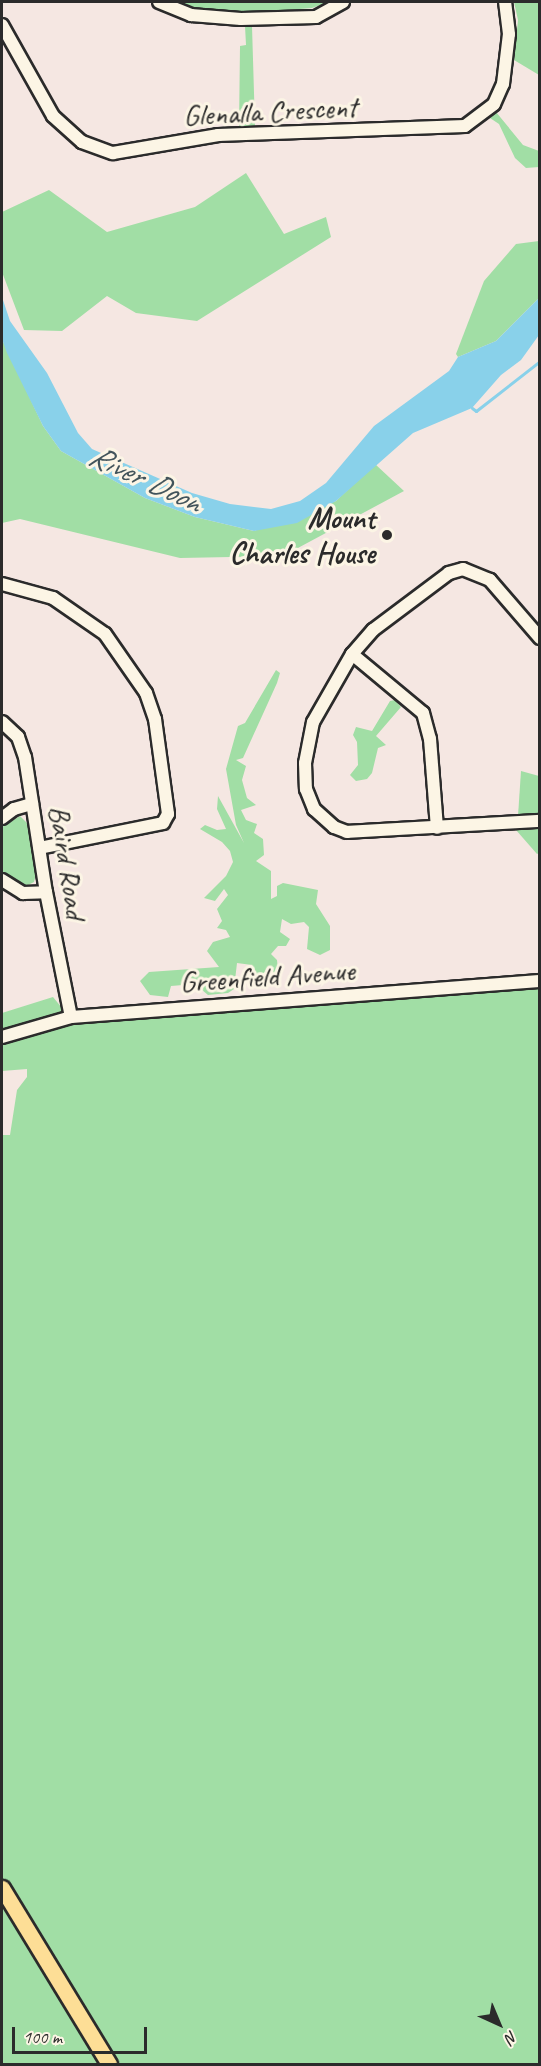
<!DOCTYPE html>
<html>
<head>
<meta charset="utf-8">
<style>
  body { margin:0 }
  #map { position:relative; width:541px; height:2066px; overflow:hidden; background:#f5e7e2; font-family:Caveat,sans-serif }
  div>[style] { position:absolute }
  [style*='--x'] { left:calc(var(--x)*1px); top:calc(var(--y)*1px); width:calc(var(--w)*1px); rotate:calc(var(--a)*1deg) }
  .green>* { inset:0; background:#a1dea5 }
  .water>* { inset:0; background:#89d1ea }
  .stream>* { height:3px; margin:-1.5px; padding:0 1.5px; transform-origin:1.5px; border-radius:1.5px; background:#89d1ea }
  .roads { filter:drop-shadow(2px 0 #2b2b2b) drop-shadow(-2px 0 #2b2b2b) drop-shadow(0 2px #2b2b2b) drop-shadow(0 -2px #2b2b2b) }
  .minor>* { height:12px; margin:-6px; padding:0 6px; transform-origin:6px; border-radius:6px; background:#fcf5e5 }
  .major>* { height:15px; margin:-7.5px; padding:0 7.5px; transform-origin:7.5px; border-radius:7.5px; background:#fdde96 }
  .dots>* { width:16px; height:16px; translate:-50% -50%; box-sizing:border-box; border:3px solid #fcf5e5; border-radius:50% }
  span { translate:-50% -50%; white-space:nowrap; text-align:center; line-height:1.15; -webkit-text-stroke:6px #fcf5e5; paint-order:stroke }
  .street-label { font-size:30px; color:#2b2b2b }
  .poi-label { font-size:30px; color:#2b2b2b; font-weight:700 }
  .right { translate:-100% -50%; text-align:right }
  .water-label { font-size:32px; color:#42545b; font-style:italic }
  .frame { position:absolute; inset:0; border:3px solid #2b2b2b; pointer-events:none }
  .north { position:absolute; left:469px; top:1994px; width:60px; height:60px; -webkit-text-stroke:4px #fcf5e5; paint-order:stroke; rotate:136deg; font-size:16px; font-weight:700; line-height:24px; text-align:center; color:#2b2b2b }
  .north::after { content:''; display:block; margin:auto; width:21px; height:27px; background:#2b2b2b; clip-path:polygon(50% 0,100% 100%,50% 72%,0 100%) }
  .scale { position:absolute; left:12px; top:2027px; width:135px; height:27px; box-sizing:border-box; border:3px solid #2b2b2b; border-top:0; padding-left:8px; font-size:18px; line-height:21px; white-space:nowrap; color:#2b2b2b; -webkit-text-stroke:4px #fcf5e5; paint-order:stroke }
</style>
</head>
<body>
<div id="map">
  <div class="green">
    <i style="clip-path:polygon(177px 2px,329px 2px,312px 8px,264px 12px,206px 11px)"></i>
    <i style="clip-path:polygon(514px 2px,539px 2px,539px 75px,514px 60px,518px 20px)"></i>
    <i style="clip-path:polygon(245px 26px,252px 26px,255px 126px,239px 128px,240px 46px,246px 45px)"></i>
    <i style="clip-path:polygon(496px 112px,523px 145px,539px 151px,539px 167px,526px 168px,515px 158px,499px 124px,490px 118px)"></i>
    <i style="clip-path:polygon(246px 173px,284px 234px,326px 217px,331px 237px,197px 321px,136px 313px,107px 296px,62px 331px,24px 330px,2px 272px,2px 212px,49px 190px,107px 232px,195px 207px)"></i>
    <i style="clip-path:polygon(539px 241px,539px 298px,496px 341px,458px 357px,456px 354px,484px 281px,516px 244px)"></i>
    <i style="clip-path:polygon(2px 339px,43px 426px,61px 451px,145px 498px,195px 517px,254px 531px,336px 501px,375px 464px,404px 491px,283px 556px,180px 558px,20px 519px,2px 523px)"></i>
    <i style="clip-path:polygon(276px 670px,280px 673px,277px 683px,243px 758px,236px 760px,246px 766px,242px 780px,247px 798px,256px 805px,241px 810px,246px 820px,257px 824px,254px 833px,263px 839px,264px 855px,256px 861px,271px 871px,271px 899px,277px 896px,277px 886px,283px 883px,318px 890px,316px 904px,330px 926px,330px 950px,320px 955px,307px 949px,309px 927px,304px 922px,291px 924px,282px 919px,280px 932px,290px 939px,286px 946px,278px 946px,271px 954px,277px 960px,279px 980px,260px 984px,252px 965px,237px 963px,234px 989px,228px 993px,208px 995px,195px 984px,171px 986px,168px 997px,150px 995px,140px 981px,149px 972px,219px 967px,207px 951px,213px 942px,230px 937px,226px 930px,217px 928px,222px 921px,217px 909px,228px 895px,224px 889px,215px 901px,204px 898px,226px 876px,233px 862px,230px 851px,222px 842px,200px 829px,205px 825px,217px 830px,226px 829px,217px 809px,218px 796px,244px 843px,236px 825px,226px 769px,238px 726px,245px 723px)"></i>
    <i style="clip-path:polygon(395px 700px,401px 707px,376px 736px,386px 745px,378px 748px,372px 773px,367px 779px,356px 781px,350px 775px,358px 765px,357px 742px,353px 735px,356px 727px,372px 731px,390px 701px)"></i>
    <i style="clip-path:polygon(521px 771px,539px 776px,539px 815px,518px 816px)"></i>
    <i style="clip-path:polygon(20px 816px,29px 825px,36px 874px,34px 882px,26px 886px,2px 874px,2px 827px)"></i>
    <i style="clip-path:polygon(539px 829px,539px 853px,537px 854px,516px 830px)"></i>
    <i style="clip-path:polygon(539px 981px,539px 2064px,112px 2064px,2px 1887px,2px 1135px,10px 1135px,17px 1090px,27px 1077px,27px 1069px,2px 1071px,2px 1013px,53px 997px,71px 1019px)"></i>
    <i style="clip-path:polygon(2px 1893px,104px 2064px,2px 2064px)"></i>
  </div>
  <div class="water">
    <i style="clip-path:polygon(2px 297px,10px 321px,47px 373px,78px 433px,92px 449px,192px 493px,230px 504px,271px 509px,300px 501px,326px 483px,374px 426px,449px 371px,458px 357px,496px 341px,539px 298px,539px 335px,521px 360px,501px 375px,472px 408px,413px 433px,336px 501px,297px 523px,254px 531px,195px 517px,145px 498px,61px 451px,43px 426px,7px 353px,2px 339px)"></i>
  </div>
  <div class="stream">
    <i style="--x:472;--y:408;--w:5;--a:37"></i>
    <i style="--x:476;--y:411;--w:81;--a:-38"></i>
  </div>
  <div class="roads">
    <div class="minor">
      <i style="--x:159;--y:2;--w:35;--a:22"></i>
      <i style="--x:191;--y:15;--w:50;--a:4.6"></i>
      <i style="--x:241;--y:19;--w:75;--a:-1.5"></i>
      <i style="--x:316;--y:17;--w:31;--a:-29"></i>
      <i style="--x:2;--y:25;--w:104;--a:60.7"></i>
      <i style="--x:53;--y:116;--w:39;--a:42"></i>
      <i style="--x:82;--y:142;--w:33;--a:20"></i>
      <i style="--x:113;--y:153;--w:107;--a:-9.7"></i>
      <i style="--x:218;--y:135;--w:247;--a:-2.1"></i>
      <i style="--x:465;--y:126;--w:36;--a:-37"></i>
      <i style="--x:494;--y:104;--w:22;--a:-66"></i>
      <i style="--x:503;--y:84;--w:50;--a:-83.2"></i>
      <i style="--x:509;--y:34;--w:32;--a:-97"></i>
      <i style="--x:2;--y:584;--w:53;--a:15.4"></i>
      <i style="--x:53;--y:598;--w:63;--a:34.7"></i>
      <i style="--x:105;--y:634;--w:72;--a:55.2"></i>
      <i style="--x:146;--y:693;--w:28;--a:71"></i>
      <i style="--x:155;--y:719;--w:96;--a:82.2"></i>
      <i style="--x:168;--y:814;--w:10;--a:119"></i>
      <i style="--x:163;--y:823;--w:126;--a:168.6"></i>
      <i style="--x:540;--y:638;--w:77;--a:-130.8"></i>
      <i style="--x:490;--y:580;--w:29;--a:-158"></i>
      <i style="--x:463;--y:569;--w:15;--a:164"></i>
      <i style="--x:449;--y:573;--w:95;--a:143.1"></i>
      <i style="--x:373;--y:630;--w:32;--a:131"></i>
      <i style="--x:352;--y:654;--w:78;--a:119.8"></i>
      <i style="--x:313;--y:722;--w:42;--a:101"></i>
      <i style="--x:305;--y:763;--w:26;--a:88"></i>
      <i style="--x:306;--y:789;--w:22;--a:68"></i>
      <i style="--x:314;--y:809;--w:27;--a:42"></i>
      <i style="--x:334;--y:827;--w:14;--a:21"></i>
      <i style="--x:347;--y:832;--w:193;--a:-3.3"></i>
      <i style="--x:352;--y:654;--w:92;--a:39.7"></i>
      <i style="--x:423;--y:713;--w:27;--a:75"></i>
      <i style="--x:430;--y:739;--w:89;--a:85.5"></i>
      <i style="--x:2;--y:722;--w:22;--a:43"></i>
      <i style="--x:18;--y:737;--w:21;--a:71"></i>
      <i style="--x:25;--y:757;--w:137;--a:81.2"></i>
      <i style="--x:46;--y:892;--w:127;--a:78.7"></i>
      <i style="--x:2;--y:818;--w:15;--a:-37"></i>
      <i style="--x:14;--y:809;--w:19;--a:-16"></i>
      <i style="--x:2;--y:880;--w:25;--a:32"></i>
      <i style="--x:23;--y:893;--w:23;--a:-2"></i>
      <i style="--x:2;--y:1037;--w:72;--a:-16.2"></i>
      <i style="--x:71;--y:1017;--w:470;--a:-4.4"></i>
    </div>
    <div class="major">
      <i style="--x:2;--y:1888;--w:206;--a:58.7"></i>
    </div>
  </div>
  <div class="dots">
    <i style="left:387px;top:535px;background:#2b2b2b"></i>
  </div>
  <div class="street-label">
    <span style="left:270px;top:111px;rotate:-3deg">Glenalla Crescent</span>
    <span style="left:68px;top:862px;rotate:81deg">Baird Road</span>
    <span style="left:267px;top:976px;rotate:-4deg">Greenfield Avenue</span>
  </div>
  <div class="poi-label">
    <span class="right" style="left:375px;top:535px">Mount<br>Charles House</span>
  </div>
  <div class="water-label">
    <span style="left:145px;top:479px;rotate:25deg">River Doon</span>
  </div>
  <div class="frame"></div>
  <div class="north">N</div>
  <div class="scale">100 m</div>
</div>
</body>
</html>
